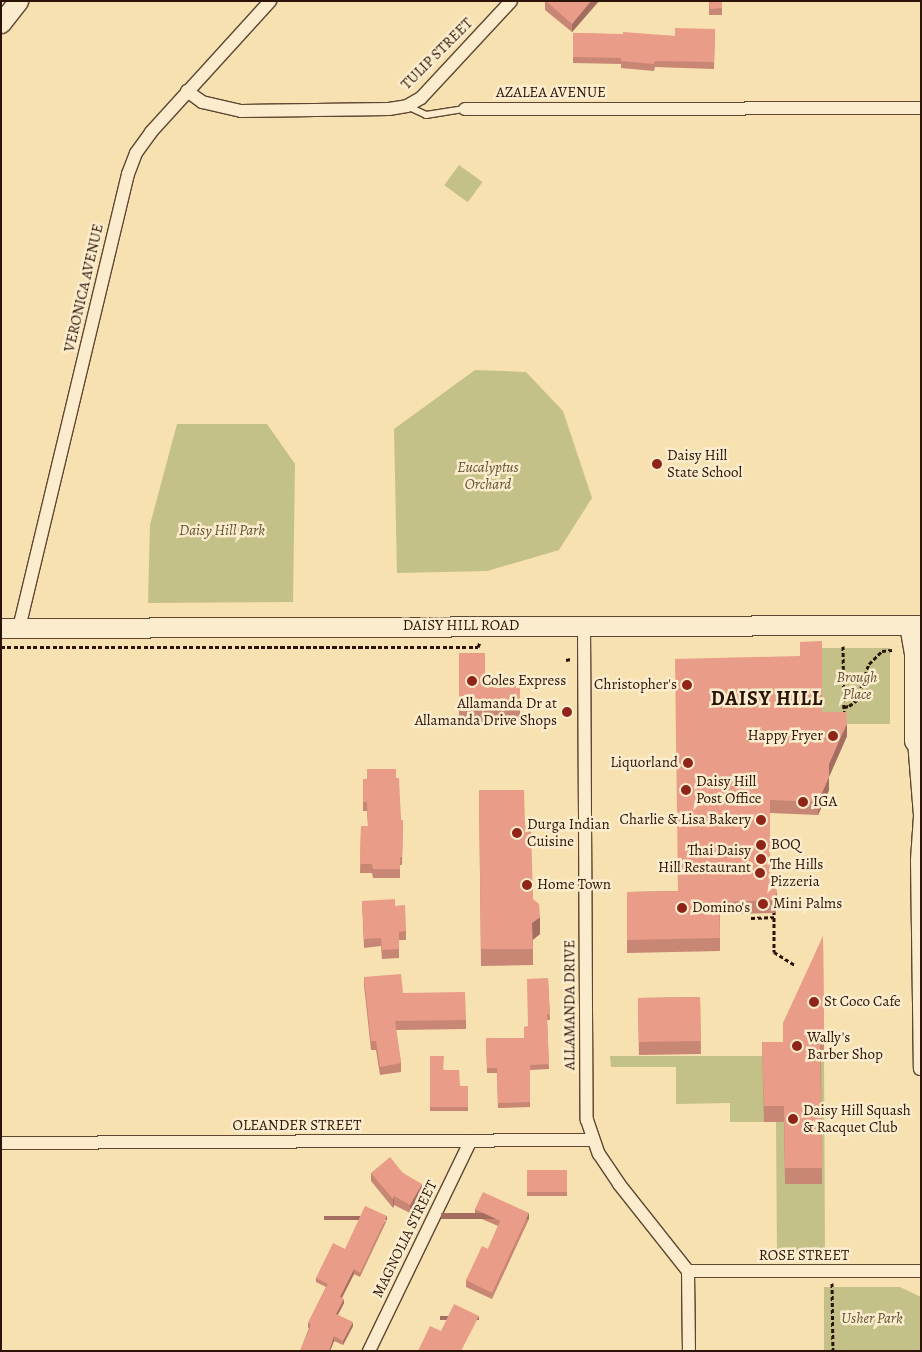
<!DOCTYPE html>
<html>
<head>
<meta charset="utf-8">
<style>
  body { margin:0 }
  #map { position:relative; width:922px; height:1352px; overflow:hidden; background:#f7e1b1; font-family:Alegreya,serif }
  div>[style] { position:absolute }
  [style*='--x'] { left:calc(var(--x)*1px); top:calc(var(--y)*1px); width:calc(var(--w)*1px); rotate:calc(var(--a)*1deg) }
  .green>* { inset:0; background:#c3c187; transform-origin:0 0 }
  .path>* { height:3px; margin-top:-1.5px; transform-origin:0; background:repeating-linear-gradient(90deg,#2b1307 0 4px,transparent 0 6.5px) }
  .roads { filter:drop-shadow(1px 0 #5e4632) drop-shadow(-1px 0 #5e4632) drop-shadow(0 1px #5e4632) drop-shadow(0 -1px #5e4632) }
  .lane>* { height:6px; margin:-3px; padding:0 3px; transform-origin:3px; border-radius:3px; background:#faeccc }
  .street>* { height:12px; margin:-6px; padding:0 6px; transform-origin:6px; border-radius:6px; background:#faeccc }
  .secondary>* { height:19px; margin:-9.5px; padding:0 9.5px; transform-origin:9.5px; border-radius:9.5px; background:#faeccc }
  .wall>* { inset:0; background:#c88675; transform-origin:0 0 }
  .shaded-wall>* { inset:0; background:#a36d5f; transform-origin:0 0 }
  .building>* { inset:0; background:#e99c88; transform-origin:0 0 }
  .dots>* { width:14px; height:14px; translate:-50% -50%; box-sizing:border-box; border:2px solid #faeccc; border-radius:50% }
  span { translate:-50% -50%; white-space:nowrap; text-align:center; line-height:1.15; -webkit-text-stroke:5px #faeccc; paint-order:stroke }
  .street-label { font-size:15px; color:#2b1307 }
  .poi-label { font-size:15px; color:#2b1307 }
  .left { translate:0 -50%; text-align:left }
  .right { translate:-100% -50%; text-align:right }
  .park-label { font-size:15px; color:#605034; font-style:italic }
  .district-label { font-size:20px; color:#2b1307; font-weight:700; letter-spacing:1px }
  .frame { position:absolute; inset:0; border:2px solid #2b1307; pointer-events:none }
</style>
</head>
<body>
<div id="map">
  <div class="green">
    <i style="left:459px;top:165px;width:29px;height:25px;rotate:36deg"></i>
    <i style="clip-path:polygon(475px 370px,526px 372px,563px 411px,592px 498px,559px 550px,487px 571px,397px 573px,394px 429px)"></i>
    <i style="clip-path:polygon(177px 424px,267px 424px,295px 464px,293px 602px,148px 603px,150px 525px)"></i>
    <i style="left:822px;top:648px;width:68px;height:76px"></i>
    <i style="clip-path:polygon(610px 1056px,824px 1056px,825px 1253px,777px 1253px,776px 1122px,730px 1122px,730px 1103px,676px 1104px,676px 1067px,611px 1067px)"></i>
    <i style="clip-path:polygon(824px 1287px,900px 1287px,921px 1297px,921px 1351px,824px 1351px)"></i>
  </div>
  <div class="path">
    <i style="--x:843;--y:646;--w:69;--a:89.2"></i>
    <i style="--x:1;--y:647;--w:477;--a:0"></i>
    <i style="--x:478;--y:647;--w:5;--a:-68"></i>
    <i style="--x:566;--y:660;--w:5;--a:-11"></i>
    <i style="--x:844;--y:707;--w:5;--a:-11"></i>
    <i style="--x:849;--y:706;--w:10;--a:-37"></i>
    <i style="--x:857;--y:700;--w:38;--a:-72"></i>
    <i style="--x:869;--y:664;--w:18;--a:-45"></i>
    <i style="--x:882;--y:651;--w:10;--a:-6"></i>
    <i style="--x:774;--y:911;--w:41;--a:90"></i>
    <i style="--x:774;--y:952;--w:25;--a:32"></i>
    <i style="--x:751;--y:918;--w:23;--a:-2"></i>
    <i style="--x:832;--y:1283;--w:68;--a:89.2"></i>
  </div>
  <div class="roads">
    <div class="lane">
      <i style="--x:407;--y:106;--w:21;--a:25"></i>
      <i style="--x:426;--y:115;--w:39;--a:-9"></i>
    </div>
    <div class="street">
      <i style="--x:187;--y:91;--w:19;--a:36"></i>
      <i style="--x:202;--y:102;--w:40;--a:13"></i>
      <i style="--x:241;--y:111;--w:148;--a:-0.8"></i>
      <i style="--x:389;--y:109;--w:18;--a:-9"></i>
      <i style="--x:407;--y:106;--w:16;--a:-30"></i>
      <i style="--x:421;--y:98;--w:132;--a:-47.1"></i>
      <i style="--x:465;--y:109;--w:456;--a:-0.1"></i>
      <i style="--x:584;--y:626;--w:494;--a:89.7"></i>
      <i style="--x:587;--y:1120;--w:36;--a:71"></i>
      <i style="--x:599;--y:1154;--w:36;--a:56"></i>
      <i style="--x:619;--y:1184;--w:111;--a:51.6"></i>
      <i style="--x:688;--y:1271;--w:80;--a:89.3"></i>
      <i style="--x:19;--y:628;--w:467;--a:-76.5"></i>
      <i style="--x:128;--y:174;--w:22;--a:-69"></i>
      <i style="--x:136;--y:153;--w:26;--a:-54"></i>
      <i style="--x:151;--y:132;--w:177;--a:-47.7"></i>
      <i style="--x:914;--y:741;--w:75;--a:85.4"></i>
      <i style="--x:920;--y:816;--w:44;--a:93.9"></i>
      <i style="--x:917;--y:860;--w:209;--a:89.2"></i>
      <i style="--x:1;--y:1143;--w:591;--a:-0.29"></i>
      <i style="--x:688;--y:1271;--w:233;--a:0"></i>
      <i style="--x:369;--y:1351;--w:232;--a:-64.2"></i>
    </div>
    <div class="secondary">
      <i style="--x:1;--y:23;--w:28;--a:-52"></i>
      <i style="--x:909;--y:625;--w:29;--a:80"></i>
      <i style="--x:914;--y:654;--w:87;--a:90"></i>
      <i style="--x:1;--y:628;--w:920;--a:-0.19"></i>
    </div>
  </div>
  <div class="wall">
    <i style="clip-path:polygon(545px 1px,599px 1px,572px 32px,545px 10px)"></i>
    <i style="left:709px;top:1px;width:13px;height:14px"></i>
    <i style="clip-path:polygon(715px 29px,714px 69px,655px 67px,654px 71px,621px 68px,621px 64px,573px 63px,573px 33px,675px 36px)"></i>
    <i style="clip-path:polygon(459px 653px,485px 683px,520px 683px,520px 722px,459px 722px)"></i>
    <i style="clip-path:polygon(822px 712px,847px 736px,829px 777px,829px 790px,818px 815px,770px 813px,770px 881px,777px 903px,775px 913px,720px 914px,720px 951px,627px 953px,627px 892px,678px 891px)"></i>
    <i style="clip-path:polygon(396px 778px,401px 820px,403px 820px,402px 865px,400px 865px,400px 878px,373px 878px,372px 873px,360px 873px,361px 826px,368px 826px,367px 811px,363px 811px,363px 779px)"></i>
    <i style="clip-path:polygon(479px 790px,525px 826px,533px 899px,540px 934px,533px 940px,533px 965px,481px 966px)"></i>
    <i style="clip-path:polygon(362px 901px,395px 906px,406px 931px,406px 940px,399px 940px,399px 958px,382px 959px,381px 946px,364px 948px)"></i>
    <i style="clip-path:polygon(823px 936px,824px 1056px,821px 1056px,822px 1184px,785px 1184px,784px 1122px,764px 1122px,762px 1042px,783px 1042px)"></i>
    <i style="clip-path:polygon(364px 977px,466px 1020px,466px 1029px,396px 1030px,401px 1063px,401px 1072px,380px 1075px,376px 1050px,371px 1050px,364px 985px)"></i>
    <i style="clip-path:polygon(548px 978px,550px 1020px,547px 1020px,549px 1069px,530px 1070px,530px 1107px,498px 1108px,497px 1073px,487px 1073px,486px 1038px,524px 1038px)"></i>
    <i style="left:700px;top:997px;width:57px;height:62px;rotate:89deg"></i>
    <i style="clip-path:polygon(430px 1056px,460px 1086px,468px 1086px,468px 1111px,430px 1111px)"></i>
    <i style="left:567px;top:1170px;width:26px;height:40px;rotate:90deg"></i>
    <i style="clip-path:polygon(371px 1173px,403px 1173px,422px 1192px,410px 1213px,394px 1205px,393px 1208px,371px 1181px)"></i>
    <i style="clip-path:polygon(475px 1209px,529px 1219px,492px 1299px,466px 1287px,466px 1280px,488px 1249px,498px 1226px,475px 1216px)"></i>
    <i style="clip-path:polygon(387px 1220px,360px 1277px,354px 1274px,342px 1298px,344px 1303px,338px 1315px,353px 1326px,343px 1345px,334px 1341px,330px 1351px,300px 1351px,309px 1328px,308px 1328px,308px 1323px,326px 1287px,316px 1282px,316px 1278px,345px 1249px)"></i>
  </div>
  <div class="shaded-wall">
    <i style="clip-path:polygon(591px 1px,599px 1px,572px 32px,572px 24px)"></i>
    <i style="clip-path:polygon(847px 723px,847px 736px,829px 777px,829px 764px)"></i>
    <i style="clip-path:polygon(829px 777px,829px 790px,818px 815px,818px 802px)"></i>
    <i style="clip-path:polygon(777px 890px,777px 903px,775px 913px,775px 900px)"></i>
    <i style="clip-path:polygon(540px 917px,540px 934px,532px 940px,532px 923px)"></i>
    <i style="clip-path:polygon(422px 1184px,422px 1192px,410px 1213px,410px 1205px)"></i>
    <i style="clip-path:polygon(394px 1196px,394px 1205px,393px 1208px,393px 1199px)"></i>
    <i style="left:529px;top:1213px;width:6px;height:88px;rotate:90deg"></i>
    <i style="left:387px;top:1216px;width:4px;height:63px;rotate:90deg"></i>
    <i style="clip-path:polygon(354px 1269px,354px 1274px,340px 1301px,340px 1297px)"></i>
    <i style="clip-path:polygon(344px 1299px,344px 1303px,336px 1318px,336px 1314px)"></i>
    <i style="left:479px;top:1316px;width:4px;height:39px;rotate:90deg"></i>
    <i style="clip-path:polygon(353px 1322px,353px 1326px,343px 1345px,343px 1341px)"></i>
    <i style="clip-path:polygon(334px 1336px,334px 1341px,330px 1351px,329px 1351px)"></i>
  </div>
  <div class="building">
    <i style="clip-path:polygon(546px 1px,591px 1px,572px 24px)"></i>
    <i style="clip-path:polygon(709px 1px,722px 1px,722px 8px,710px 9px)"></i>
    <i style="clip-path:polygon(675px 28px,715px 29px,714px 62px,655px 61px,654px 64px,621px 61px,621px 58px,573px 57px,573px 33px,623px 34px,623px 32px,675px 36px)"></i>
    <i style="clip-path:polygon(822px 641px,822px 712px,846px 712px,847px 723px,829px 764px,829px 777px,818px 802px,770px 800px,770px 881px,777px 890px,775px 900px,719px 902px,720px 938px,627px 940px,627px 892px,678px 891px,675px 659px,800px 656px,800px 642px)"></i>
    <i style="clip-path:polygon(459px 653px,485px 653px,485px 683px,520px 683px,520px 709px,459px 709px)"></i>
    <i style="clip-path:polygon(367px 769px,396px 769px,396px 778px,399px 778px,401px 820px,403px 820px,402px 857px,400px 857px,400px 869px,373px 869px,372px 864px,360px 864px,361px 826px,368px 826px,367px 802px,363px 802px,363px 779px,367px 779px)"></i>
    <i style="clip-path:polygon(479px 790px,524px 790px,525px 826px,531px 826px,533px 899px,539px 904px,540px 917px,532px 923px,533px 949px,481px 949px)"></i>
    <i style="clip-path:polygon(395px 899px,395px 906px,405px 905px,406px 931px,399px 932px,399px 949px,382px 950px,381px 938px,364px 939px,362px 901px)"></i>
    <i style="clip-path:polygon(823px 936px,824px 1040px,820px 1040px,822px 1168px,785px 1168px,784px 1106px,764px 1106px,762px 1042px,783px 1042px,783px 1023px)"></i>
    <i style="clip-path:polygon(401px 974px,403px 993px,465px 992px,466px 1020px,395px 1021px,401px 1063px,380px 1067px,376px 1041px,371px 1041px,364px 977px)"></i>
    <i style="clip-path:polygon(548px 978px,550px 1014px,547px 1014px,549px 1064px,530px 1065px,530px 1102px,498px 1103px,497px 1068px,487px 1068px,486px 1038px,524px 1038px,524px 1027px,528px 1026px,527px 979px)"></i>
    <i style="left:700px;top:997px;width:44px;height:62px;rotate:89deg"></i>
    <i style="clip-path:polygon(430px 1056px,444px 1056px,443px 1070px,459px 1070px,460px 1086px,468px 1086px,468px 1107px,430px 1107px)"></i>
    <i style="clip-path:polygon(390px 1157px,403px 1173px,422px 1184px,410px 1205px,394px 1196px,393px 1199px,371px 1173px)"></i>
    <i style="left:567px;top:1170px;width:22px;height:40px;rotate:90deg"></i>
    <i style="clip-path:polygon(483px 1192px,529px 1213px,492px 1293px,466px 1280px,482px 1246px,488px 1249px,500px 1221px,475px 1209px)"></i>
    <i style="clip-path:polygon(365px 1206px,387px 1216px,360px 1273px,354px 1269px,340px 1297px,344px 1299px,336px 1314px,353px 1322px,343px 1341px,334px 1336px,329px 1351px,300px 1351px,311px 1325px,308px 1323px,328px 1284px,316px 1278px,333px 1243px,345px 1249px)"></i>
    <i style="clip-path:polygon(454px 1304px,479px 1316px,461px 1351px,418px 1351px,430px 1326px,441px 1331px)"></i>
  </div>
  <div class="dots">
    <i style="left:657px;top:464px;background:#8f2418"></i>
    <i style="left:472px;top:681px;background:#8f2418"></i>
    <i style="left:687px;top:685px;background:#8f2418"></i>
    <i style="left:567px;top:712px;background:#8f2418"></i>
    <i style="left:833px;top:736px;background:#8f2418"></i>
    <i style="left:688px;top:763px;background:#8f2418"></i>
    <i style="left:686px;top:790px;background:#8f2418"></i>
    <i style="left:803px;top:802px;background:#8f2418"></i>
    <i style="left:761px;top:820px;background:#8f2418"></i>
    <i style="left:517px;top:833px;background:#8f2418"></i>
    <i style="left:761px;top:845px;background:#8f2418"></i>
    <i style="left:761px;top:859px;background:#8f2418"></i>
    <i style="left:760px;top:873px;background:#8f2418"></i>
    <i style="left:527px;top:885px;background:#8f2418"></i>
    <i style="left:763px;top:904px;background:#8f2418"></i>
    <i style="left:682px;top:908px;background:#8f2418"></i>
    <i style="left:814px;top:1002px;background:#8f2418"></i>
    <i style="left:797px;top:1046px;background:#8f2418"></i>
    <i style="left:793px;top:1119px;background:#8f2418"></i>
  </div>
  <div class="street-label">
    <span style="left:437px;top:54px;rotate:-45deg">TULIP STREET</span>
    <span style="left:551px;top:93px">AZALEA AVENUE</span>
    <span style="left:84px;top:288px;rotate:-77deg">VERONICA AVENUE</span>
    <span style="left:461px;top:626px">DAISY HILL ROAD</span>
    <span style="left:570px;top:1005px;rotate:-90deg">ALLAMANDA DRIVE</span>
    <span style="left:297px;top:1126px">OLEANDER STREET</span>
    <span style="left:405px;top:1239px;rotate:-64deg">MAGNOLIA STREET</span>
    <span style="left:804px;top:1256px">ROSE STREET</span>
  </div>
  <div class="poi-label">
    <span class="left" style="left:667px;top:464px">Daisy Hill<br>State School</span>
    <span class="left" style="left:482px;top:681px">Coles Express</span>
    <span class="right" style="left:677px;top:685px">Christopher's</span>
    <span class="right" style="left:557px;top:712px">Allamanda Dr at<br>Allamanda Drive Shops</span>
    <span class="right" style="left:823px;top:736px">Happy Fryer</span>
    <span class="right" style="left:678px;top:763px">Liquorland</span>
    <span class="left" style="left:696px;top:790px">Daisy Hill<br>Post Office</span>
    <span class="left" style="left:813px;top:802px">IGA</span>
    <span class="right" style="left:751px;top:820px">Charlie &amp; Lisa Bakery</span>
    <span class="left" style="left:527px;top:833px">Durga Indian<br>Cuisine</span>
    <span class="left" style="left:771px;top:845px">BOQ</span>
    <span class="right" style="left:751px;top:859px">Thai Daisy<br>Hill Restaurant</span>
    <span class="left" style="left:770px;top:873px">The Hills<br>Pizzeria</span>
    <span class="left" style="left:537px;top:885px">Home Town</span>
    <span class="left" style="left:773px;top:904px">Mini Palms</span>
    <span class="left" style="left:692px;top:908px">Domino's</span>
    <span class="left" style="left:824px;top:1002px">St Coco Cafe</span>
    <span class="left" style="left:807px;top:1046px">Wally's<br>Barber Shop</span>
    <span class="left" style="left:803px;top:1119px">Daisy Hill Squash<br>&amp; Racquet Club</span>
  </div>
  <div class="park-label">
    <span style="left:488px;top:476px">Eucalyptus<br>Orchard</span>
    <span style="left:222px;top:531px">Daisy Hill Park</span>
    <span style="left:857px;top:686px">Brough<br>Place</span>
    <span style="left:872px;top:1319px">Usher Park</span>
  </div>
  <div class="district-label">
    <span style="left:767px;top:698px">DAISY HILL</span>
  </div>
  <div class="frame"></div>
</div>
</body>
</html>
